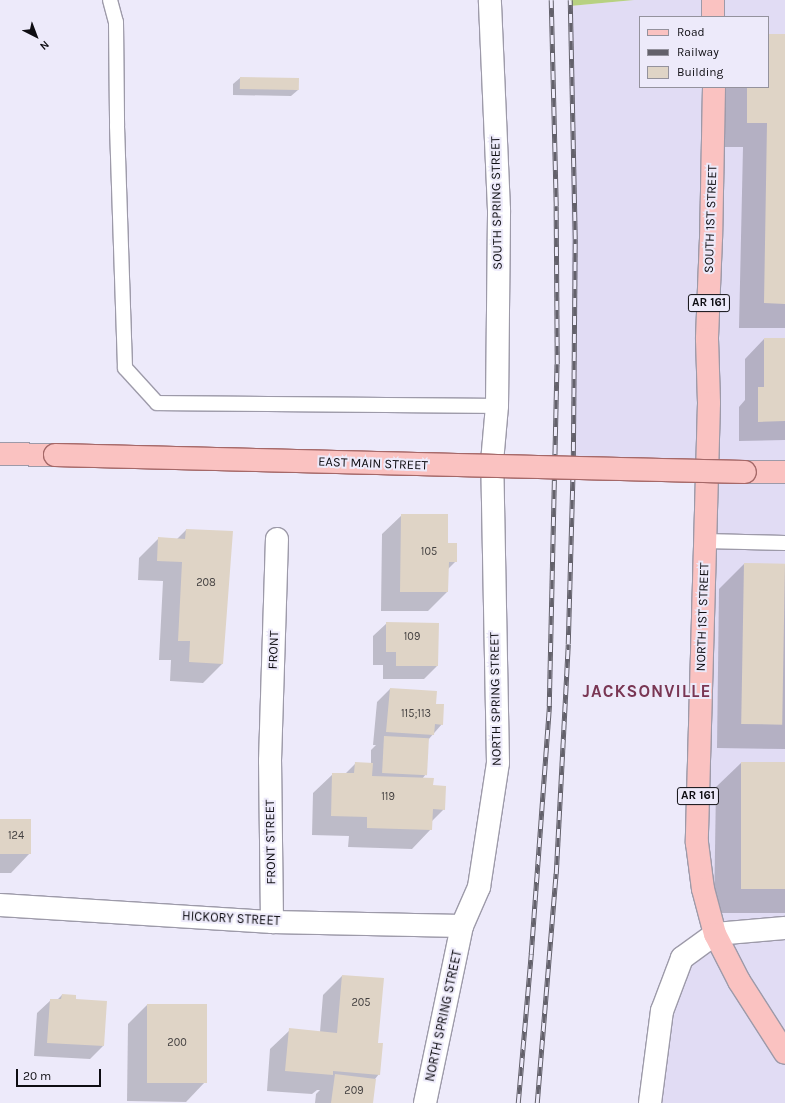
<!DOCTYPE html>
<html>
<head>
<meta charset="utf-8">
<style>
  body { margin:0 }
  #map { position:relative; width:785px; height:1103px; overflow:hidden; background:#edeafa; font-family:Karla,sans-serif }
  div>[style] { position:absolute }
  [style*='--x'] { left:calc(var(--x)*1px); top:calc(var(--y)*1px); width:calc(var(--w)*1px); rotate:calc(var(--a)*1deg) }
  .built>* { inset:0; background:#e1dcf4 }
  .green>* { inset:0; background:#b7d181 }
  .shadow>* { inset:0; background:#0003 }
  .building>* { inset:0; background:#dfd4c6; transform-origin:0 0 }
  .roads { filter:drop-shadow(1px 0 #9d9aa9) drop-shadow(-1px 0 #9d9aa9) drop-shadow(0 1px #9d9aa9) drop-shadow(0 -1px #9d9aa9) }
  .lane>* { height:14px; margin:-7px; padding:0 7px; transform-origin:7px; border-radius:7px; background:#fff }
  .street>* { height:22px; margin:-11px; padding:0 11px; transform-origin:11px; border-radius:11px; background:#fff }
  .primary>* { height:22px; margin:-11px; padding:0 11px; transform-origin:11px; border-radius:11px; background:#fac2c1 }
  .rail>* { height:4.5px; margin-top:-2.25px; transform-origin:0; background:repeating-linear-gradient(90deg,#edeafa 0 9px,#63616b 0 18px); box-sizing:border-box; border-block:1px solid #63616b }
  .bridges { filter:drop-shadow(1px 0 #a56868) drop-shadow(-1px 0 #a56868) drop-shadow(0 1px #a56868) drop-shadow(0 -1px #a56868) }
  .primary-bridge>* { height:22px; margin:-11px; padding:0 11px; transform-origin:11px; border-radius:11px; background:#fac2c1 }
  span { translate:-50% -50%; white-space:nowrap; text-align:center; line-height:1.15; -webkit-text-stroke:4px #edeafa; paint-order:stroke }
  .number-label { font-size:11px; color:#423f3f }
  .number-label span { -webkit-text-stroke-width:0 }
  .shield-label span { padding:1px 3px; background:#edeafa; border:1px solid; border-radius:3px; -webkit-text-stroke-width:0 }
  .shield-label { font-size:12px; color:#0e0d12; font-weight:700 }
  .street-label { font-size:13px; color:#0e0d12 }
  .district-label { font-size:17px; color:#793653; font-weight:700; letter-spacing:1px }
  .legend { position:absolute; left:639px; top:16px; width:130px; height:72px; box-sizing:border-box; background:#edeafa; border:1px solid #94929d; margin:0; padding:5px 7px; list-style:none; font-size:12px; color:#0e0d12 }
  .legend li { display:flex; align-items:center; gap:8px; height:20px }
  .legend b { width:20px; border:1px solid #94929d }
  .north { position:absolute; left:16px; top:16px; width:40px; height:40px; -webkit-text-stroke:3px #edeafa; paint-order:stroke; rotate:138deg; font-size:11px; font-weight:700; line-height:16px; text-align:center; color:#0e0d12 }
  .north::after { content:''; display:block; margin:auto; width:14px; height:18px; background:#0e0d12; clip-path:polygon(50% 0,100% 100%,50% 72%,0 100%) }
  .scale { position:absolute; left:16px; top:1069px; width:85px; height:18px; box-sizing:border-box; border:2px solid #0e0d12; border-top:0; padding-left:5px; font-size:12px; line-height:14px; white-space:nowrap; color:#0e0d12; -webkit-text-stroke:3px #edeafa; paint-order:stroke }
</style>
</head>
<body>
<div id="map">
  <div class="built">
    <i style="clip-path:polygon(evenodd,634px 0,785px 0,785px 1103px,650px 1103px,682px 958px,715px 934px,703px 889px,711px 472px,573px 469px,570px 6px,634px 0,640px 17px,768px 17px,768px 87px,640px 87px,640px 17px)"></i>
  </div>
  <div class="green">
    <i style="clip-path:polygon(570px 0,634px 0,570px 6px)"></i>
  </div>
  <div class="shadow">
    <i style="clip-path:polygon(768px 35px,785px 35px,785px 328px,739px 328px,743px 147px,723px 147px,723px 87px,768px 87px)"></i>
    <i style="clip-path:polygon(240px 78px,298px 90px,291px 96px,233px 95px,233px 84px)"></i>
    <i style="clip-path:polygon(764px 339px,785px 339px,785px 440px,739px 441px,739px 407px,745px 400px,745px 359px)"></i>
    <i style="clip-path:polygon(402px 515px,447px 544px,456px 561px,447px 570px,447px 592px,428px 611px,381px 611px,382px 534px)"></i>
    <i style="clip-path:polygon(186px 530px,222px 664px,203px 683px,170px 681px,171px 660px,159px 660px,163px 581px,138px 580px,139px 558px,159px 538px,177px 539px)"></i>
    <i style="clip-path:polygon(744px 564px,785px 565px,785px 749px,717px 748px,719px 589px)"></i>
    <i style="clip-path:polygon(387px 623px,437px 666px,424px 679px,383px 679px,383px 665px,373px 665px,373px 636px)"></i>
    <i style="clip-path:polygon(390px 689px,435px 705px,442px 724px,428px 740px,426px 774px,422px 779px,432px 786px,444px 809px,432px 821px,431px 829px,412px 849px,348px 847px,349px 836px,312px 835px,313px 793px,333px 774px,345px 774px,355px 764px,371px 764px,371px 750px,376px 745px,373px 745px,377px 702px)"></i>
    <i style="clip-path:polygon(741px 763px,785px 763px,785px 913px,714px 913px,716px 787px)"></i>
    <i style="clip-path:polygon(0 820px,30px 853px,11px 873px,0 873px)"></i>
    <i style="clip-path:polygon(342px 976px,377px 1044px,379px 1074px,375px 1079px,372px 1103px,315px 1103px,316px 1094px,320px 1090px,317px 1090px,312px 1094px,267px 1091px,270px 1049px,290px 1030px,320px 1032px,323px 995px)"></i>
    <i style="clip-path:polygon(62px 995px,75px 1000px,103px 1046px,90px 1059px,34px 1056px,37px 1013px,51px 1000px,57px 1000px)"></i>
    <i style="clip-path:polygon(147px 1005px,205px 1082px,186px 1102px,127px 1101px,128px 1024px)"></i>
  </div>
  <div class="building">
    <i style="clip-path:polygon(768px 34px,785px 34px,785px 304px,764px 303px,767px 123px,747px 123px,747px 87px,768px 87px)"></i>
    <i style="left:240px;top:77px;width:59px;height:12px;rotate:1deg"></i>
    <i style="clip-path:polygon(764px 338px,785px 338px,785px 421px,758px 422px,758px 387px,764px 387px)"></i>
    <i style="clip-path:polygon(401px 514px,448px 514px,448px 543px,457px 543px,457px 562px,449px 562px,448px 592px,400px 592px)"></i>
    <i style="clip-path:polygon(186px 529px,233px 531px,223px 664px,189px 662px,190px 641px,178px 641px,182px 562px,157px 561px,158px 537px,185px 539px)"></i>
    <i style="left:744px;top:563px;width:41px;height:161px;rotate:1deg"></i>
    <i style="clip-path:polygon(386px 622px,439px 623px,438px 666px,396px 666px,396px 652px,386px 652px)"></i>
    <i style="clip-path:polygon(390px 688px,437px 691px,436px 704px,444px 704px,443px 725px,435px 724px,434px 735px,386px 732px)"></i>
    <i style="left:384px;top:736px;width:45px;height:37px;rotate:3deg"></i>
    <i style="clip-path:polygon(355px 762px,373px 763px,372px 776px,434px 778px,433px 785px,446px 786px,445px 810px,433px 809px,432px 830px,367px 828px,367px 817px,331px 816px,332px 773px,354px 773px)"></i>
    <i style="left:741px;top:762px;width:44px;height:127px"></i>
    <i style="left:0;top:819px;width:31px;height:35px"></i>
    <i style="clip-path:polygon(342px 975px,384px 978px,378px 1043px,383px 1043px,380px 1075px,333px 1071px,333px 1075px,285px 1071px,289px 1028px,337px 1033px)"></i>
    <i style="clip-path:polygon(62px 994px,76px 995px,76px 999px,107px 1001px,104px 1046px,47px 1043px,50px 999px,61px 999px)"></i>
    <i style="left:147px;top:1004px;width:60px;height:79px"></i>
    <i style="clip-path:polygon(335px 1074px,376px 1079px,373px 1103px,331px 1103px)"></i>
  </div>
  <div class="roads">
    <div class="lane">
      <i style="--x:110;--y:0;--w:23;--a:75"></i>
      <i style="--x:116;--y:22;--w:104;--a:89.4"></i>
      <i style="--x:117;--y:126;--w:242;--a:88.1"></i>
      <i style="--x:125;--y:368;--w:47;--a:47.6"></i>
      <i style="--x:157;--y:403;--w:340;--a:0.5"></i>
      <i style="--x:705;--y:541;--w:80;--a:1.4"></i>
    </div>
    <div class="street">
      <i style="--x:0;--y:905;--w:273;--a:3.6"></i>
      <i style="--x:272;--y:922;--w:190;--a:1.2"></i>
      <i style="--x:272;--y:922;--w:161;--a:-90.7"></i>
      <i style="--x:270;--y:761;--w:222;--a:-88.2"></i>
      <i style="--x:425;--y:1103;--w:181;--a:-78.2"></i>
      <i style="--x:462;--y:926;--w:43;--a:-66.4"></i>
      <i style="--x:479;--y:887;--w:125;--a:-81.3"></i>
      <i style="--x:498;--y:763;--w:301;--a:-91.1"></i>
      <i style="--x:492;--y:462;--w:56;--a:-84.9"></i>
      <i style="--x:497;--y:406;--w:196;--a:-89.4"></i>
      <i style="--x:499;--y:210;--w:210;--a:-92.5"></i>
      <i style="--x:650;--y:1103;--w:93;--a:-82.6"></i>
      <i style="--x:662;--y:1011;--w:57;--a:-69.3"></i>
      <i style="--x:682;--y:958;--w:41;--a:-36"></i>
      <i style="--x:715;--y:934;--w:70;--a:-4.9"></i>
    </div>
    <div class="primary">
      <i style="--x:713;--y:0;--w:17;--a:90"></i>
      <i style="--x:714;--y:87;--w:151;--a:91.1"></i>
      <i style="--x:711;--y:238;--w:101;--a:92.3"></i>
      <i style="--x:707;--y:339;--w:64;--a:88.2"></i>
      <i style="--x:709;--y:403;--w:440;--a:91.6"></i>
      <i style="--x:697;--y:843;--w:46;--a:82.6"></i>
      <i style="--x:703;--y:889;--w:47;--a:75.1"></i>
      <i style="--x:715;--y:934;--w:53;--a:62.9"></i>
      <i style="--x:739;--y:981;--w:85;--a:57.4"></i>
      <i style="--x:0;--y:454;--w:55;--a:1"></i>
      <i style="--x:745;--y:472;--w:40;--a:0"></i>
    </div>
  </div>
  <div class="rail">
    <i style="--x:518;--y:1103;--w:150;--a:-85"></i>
    <i style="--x:531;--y:954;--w:249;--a:-85.8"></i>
    <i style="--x:549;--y:706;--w:342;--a:-88.7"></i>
    <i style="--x:557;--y:364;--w:158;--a:-90.4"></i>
    <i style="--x:556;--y:206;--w:206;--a:-91.4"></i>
    <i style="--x:537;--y:1103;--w:230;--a:-85.3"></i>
    <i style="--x:556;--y:874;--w:230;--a:-87"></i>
    <i style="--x:568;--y:644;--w:175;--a:-88.4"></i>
    <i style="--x:573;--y:469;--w:230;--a:-89.5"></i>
    <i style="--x:575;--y:239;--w:239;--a:-91.2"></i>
  </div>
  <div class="bridges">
    <div class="primary-bridge">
      <i style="--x:55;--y:455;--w:690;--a:1.41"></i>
    </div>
  </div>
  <div class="number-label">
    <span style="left:429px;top:552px">105</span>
    <span style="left:206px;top:583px">208</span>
    <span style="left:412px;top:637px">109</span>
    <span style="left:416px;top:714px">115;113</span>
    <span style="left:388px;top:797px">119</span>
    <span style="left:16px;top:836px">124</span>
    <span style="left:361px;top:1003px">205</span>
    <span style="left:177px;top:1043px">200</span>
    <span style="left:354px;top:1091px">209</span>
  </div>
  <div class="shield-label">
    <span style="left:709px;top:303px">AR 161</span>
    <span style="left:698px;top:796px">AR 161</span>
  </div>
  <div class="street-label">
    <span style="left:497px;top:203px;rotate:-91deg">SOUTH SPRING STREET</span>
    <span style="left:711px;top:219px;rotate:-88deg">SOUTH 1ST STREET</span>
    <span style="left:373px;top:464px;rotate:2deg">EAST MAIN STREET</span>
    <span style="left:703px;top:617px;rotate:-88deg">NORTH 1ST STREET</span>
    <span style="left:274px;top:650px;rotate:-88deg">FRONT</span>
    <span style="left:496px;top:699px;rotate:-91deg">NORTH SPRING STREET</span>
    <span style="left:271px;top:842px;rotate:-91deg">FRONT STREET</span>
    <span style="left:231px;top:919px;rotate:3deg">HICKORY STREET</span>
    <span style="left:444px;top:1016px;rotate:-78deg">NORTH SPRING STREET</span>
  </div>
  <div class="district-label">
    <span style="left:647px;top:692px">JACKSONVILLE</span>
  </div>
  <ul class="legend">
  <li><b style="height:5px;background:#fac2c1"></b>Road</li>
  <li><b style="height:5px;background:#63616b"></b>Railway</li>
  <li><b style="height:11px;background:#dfd4c6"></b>Building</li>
  </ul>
  <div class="north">N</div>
  <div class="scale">20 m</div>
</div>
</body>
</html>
